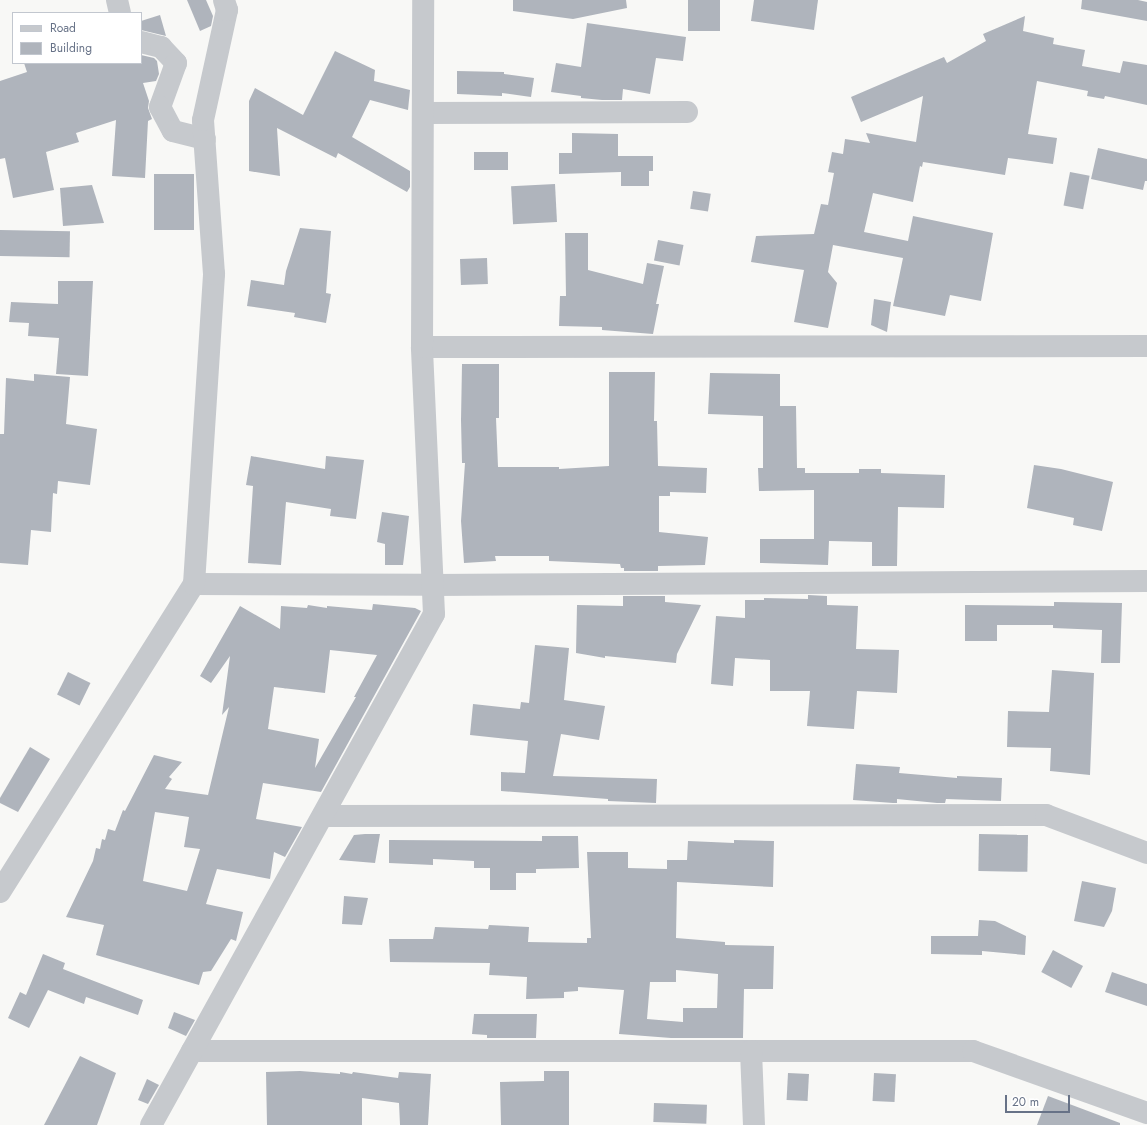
<!DOCTYPE html>
<html>
<head>
<meta charset="utf-8">
<style>
  body { margin:0 }
  #map { position:relative; width:1147px; height:1125px; overflow:hidden; background:#f8f8f6; font-family:Jost,sans-serif }
  div>[style] { position:absolute }
  [style*='--x'] { left:calc(var(--x)*1px); top:calc(var(--y)*1px); width:calc(var(--w)*1px); rotate:calc(var(--a)*1deg) }
  .building>* { inset:0; background:#afb4bc; transform-origin:0 0 }
  .minor>* { height:22px; margin:-11px; padding:0 11px; transform-origin:11px; border-radius:11px; background:#c6c9cd }
  span { translate:-50% -50%; white-space:nowrap; text-align:center; line-height:1.15; -webkit-text-stroke:4px #fff; paint-order:stroke }
  .legend { position:absolute; left:12px; top:12px; width:130px; height:52px; box-sizing:border-box; background:#fff; border:1px solid #c2c7cf; margin:0; padding:5px 7px; list-style:none; font-size:12px; color:#677287 }
  .legend li { display:flex; align-items:center; gap:8px; height:20px }
  .legend b { width:20px; border:1px solid #c2c7cf }
  .scale { position:absolute; left:1005px; top:1095px; width:65px; height:18px; box-sizing:border-box; border:2px solid #677287; border-top:0; padding-left:5px; font-size:12px; line-height:14px; white-space:nowrap; color:#677287; -webkit-text-stroke:3px #fff; paint-order:stroke }
</style>
</head>
<body>
<div id="map">
  <div class="building">
    <i style="clip-path:polygon(187px 0,206px 0,213px 16px,211px 26px,200px 31px)"></i>
    <i style="clip-path:polygon(513px 0,626px 0,627px 8px,573px 19px,513px 11px)"></i>
    <i style="left:688px;top:0;width:32px;height:31px"></i>
    <i style="clip-path:polygon(754px 0,818px 0,814px 30px,751px 21px)"></i>
    <i style="clip-path:polygon(1082px 0,1138px 0,1147px 2px,1147px 21px,1081px 9px)"></i>
    <i style="clip-path:polygon(160px 15px,166px 36px,141px 30px,141px 21px)"></i>
    <i style="clip-path:polygon(1025px 16px,1023px 31px,1054px 38px,1053px 44px,1085px 50px,1082px 66px,1120px 73px,1123px 61px,1147px 65px,1147px 105px,1105px 96px,1104px 99px,1087px 96px,1088px 91px,1037px 81px,1028px 134px,1057px 138px,1053px 164px,1008px 158px,1005px 175px,923px 162px,922px 167px,920px 166px,913px 202px,873px 193px,864px 232px,908px 241px,913px 216px,993px 233px,981px 301px,950px 295px,945px 316px,893px 306px,903px 258px,833px 245px,828px 272px,837px 283px,828px 328px,794px 322px,804px 270px,751px 262px,756px 236px,814px 234px,821px 204px,828px 205px,834px 173px,828px 172px,832px 152px,843px 154px,845px 139px,870px 143px,866px 133px,916px 142px,923px 96px,861px 122px,851px 97px,944px 57px,947px 63px,986px 41px,983px 34px)"></i>
    <i style="clip-path:polygon(587px 23px,686px 37px,683px 61px,656px 58px,650px 94px,623px 89px,622px 100px,602px 100px,581px 98px,581px 96px,551px 92px,556px 63px,581px 67px)"></i>
    <i style="clip-path:polygon(335px 51px,375px 70px,374px 81px,410px 90px,408px 110px,370px 100px,352px 137px,410px 171px,410px 187px,407px 192px,338px 153px,336px 158px,277px 128px,280px 176px,249px 171px,249px 101px,255px 88px,303px 115px)"></i>
    <i style="clip-path:polygon(141px 55px,154px 58px,157px 61px,159px 74px,156px 81px,143px 83px,149px 101px,148px 108px,152px 119px,148px 121px,145px 178px,112px 176px,116px 120px,76px 133px,79px 142px,46px 152px,54px 190px,13px 198px,5px 158px,0 159px,0 81px,27px 72px,24px 63px,141px 63px)"></i>
    <i style="clip-path:polygon(457px 71px,504px 72px,504px 74px,534px 78px,531px 97px,502px 93px,502px 96px,457px 94px)"></i>
    <i style="clip-path:polygon(572px 133px,618px 134px,618px 156px,653px 156px,653px 171px,649px 171px,649px 186px,621px 186px,621px 172px,559px 174px,559px 153px,572px 153px)"></i>
    <i style="clip-path:polygon(1098px 148px,1147px 159px,1147px 181px,1145px 181px,1143px 190px,1091px 179px)"></i>
    <i style="left:474px;top:152px;width:34px;height:18px"></i>
    <i style="left:1070px;top:172px;width:20px;height:34px;rotate:11deg"></i>
    <i style="left:154px;top:174px;width:40px;height:56px"></i>
    <i style="left:555px;top:184px;width:38px;height:44px;rotate:87deg"></i>
    <i style="clip-path:polygon(92px 185px,104px 223px,63px 226px,60px 188px)"></i>
    <i style="left:693px;top:191px;width:18px;height:18px;rotate:9deg"></i>
    <i style="clip-path:polygon(300px 228px,331px 231px,326px 293px,331px 294px,326px 323px,294px 317px,295px 313px,247px 306px,251px 280px,284px 285px,286px 271px)"></i>
    <i style="left:0;top:230px;width:70px;height:26px;rotate:1deg"></i>
    <i style="clip-path:polygon(565px 233px,588px 233px,588px 270px,643px 284px,647px 263px,664px 266px,656px 304px,659px 304px,653px 334px,602px 330px,602px 327px,559px 326px,560px 296px,566px 296px)"></i>
    <i style="left:658px;top:240px;width:26px;height:21px;rotate:11deg"></i>
    <i style="left:487px;top:258px;width:26px;height:27px;rotate:88deg"></i>
    <i style="clip-path:polygon(58px 281px,93px 281px,88px 376px,56px 374px,59px 338px,28px 336px,29px 323px,9px 322px,11px 302px,58px 304px)"></i>
    <i style="clip-path:polygon(874px 299px,891px 302px,887px 332px,871px 325px)"></i>
    <i style="clip-path:polygon(462px 364px,499px 364px,499px 418px,496px 418px,498px 467px,559px 467px,559px 469px,609px 466px,609px 372px,655px 372px,654px 421px,657px 421px,658px 466px,707px 468px,706px 493px,670px 492px,670px 496px,659px 496px,659px 532px,708px 537px,705px 565px,658px 566px,658px 571px,624px 571px,624px 568px,621px 568px,620px 564px,549px 561px,549px 556px,495px 556px,496px 561px,464px 563px,461px 521px,465px 463px,462px 463px,461px 420px)"></i>
    <i style="clip-path:polygon(710px 373px,780px 374px,780px 406px,796px 406px,797px 468px,805px 468px,805px 473px,859px 473px,859px 469px,881px 469px,881px 473px,945px 475px,944px 508px,898px 507px,897px 566px,872px 566px,872px 542px,829px 541px,828px 565px,760px 563px,760px 539px,814px 539px,814px 490px,759px 491px,758px 468px,763px 468px,763px 416px,708px 414px)"></i>
    <i style="clip-path:polygon(34px 374px,70px 377px,66px 424px,97px 429px,90px 485px,58px 481px,57px 494px,53px 493px,51px 532px,31px 530px,28px 565px,0 563px,0 434px,4px 434px,6px 378px,34px 381px)"></i>
    <i style="clip-path:polygon(251px 456px,325px 469px,326px 456px,364px 460px,356px 519px,330px 516px,331px 509px,286px 502px,281px 565px,248px 563px,253px 486px,246px 485px)"></i>
    <i style="clip-path:polygon(1034px 465px,1061px 469px,1113px 482px,1102px 531px,1073px 525px,1074px 518px,1027px 508px)"></i>
    <i style="clip-path:polygon(382px 512px,409px 516px,403px 565px,385px 565px,385px 544px,377px 542px)"></i>
    <i style="clip-path:polygon(808px 595px,827px 596px,827px 605px,858px 606px,856px 649px,899px 650px,897px 693px,857px 691px,854px 729px,807px 726px,810px 691px,770px 691px,770px 660px,735px 658px,733px 686px,711px 684px,716px 616px,745px 618px,745px 600px,764px 600px,764px 598px,808px 599px)"></i>
    <i style="clip-path:polygon(623px 596px,665px 596px,665px 602px,701px 605px,677px 654px,676px 663px,605px 656px,605px 658px,576px 653px,577px 605px,623px 606px)"></i>
    <i style="clip-path:polygon(1054px 602px,1122px 603px,1120px 663px,1101px 663px,1102px 630px,1053px 628px,1053px 625px,997px 625px,997px 641px,965px 641px,965px 605px,1054px 606px)"></i>
    <i style="clip-path:polygon(evenodd,373px 604px,415px 608px,421px 611px,321px 792px,263px 783px,256px 819px,302px 827px,285px 857px,274px 852px,270px 879px,217px 869px,206px 904px,243px 912px,236px 941px,231px 939px,211px 971px,203px 972px,199px 985px,96px 955px,104px 925px,66px 917px,93px 861px,96px 848px,100px 849px,102px 839px,105px 840px,108px 829px,115px 831px,123px 810px,125px 811px,154px 755px,182px 762px,169px 777px,172px 779px,165px 789px,208px 795px,229px 707px,222px 715px,230px 656px,211px 683px,200px 676px,240px 606px,280px 629px,281px 606px,307px 608px,308px 605px,327px 608px,327px 606px,372px 610px,373px 604px,330px 650px,377px 655px,354px 697px,356px 697px,315px 768px,319px 739px,268px 729px,274px 687px,325px 693px,330px 650px,373px 604px,155px 812px,189px 817px,184px 847px,200px 849px,187px 891px,143px 881px,155px 812px)"></i>
    <i style="clip-path:polygon(535px 645px,569px 648px,564px 700px,605px 706px,599px 740px,561px 734px,553px 776px,657px 779px,656px 803px,608px 801px,608px 799px,501px 791px,501px 772px,525px 773px,528px 741px,470px 735px,473px 704px,520px 709px,521px 702px,529px 703px)"></i>
    <i style="clip-path:polygon(1052px 670px,1094px 673px,1090px 775px,1050px 771px,1051px 748px,1007px 747px,1008px 711px,1049px 712px)"></i>
    <i style="left:68px;top:672px;width:25px;height:25px;rotate:26deg"></i>
    <i style="clip-path:polygon(30px 747px,50px 759px,18px 812px,0 803px,0 798px)"></i>
    <i style="clip-path:polygon(856px 764px,900px 767px,899px 773px,957px 778px,957px 776px,1002px 778px,1001px 801px,946px 799px,945px 803px,937px 803px,897px 799px,897px 803px,893px 803px,853px 800px)"></i>
    <i style="clip-path:polygon(365px 834px,380px 834px,375px 863px,339px 860px,354px 835px)"></i>
    <i style="left:979px;top:834px;width:49px;height:37px;rotate:1deg"></i>
    <i style="clip-path:polygon(542px 836px,578px 836px,579px 868px,536px 869px,536px 873px,516px 873px,516px 890px,490px 890px,490px 868px,474px 868px,474px 861px,433px 859px,433px 865px,389px 863px,389px 840px,542px 841px)"></i>
    <i style="clip-path:polygon(evenodd,734px 840px,774px 841px,773px 887px,677px 882px,676px 938px,725px 942px,725px 945px,774px 946px,773px 989px,744px 989px,743px 1038px,671px 1038px,619px 1034px,624px 990px,578px 987px,578px 991px,564px 992px,564px 998px,526px 999px,527px 977px,489px 975px,490px 963px,390px 962px,389px 939px,433px 939px,435px 927px,488px 929px,489px 925px,529px 927px,528px 942px,587px 943px,587px 938px,591px 938px,587px 852px,628px 852px,628px 868px,667px 869px,667px 860px,687px 860px,688px 841px,734px 843px,734px 840px,676px 970px,718px 974px,717px 1008px,683px 1008px,683px 1022px,647px 1019px,650px 982px,676px 982px,676px 970px)"></i>
    <i style="clip-path:polygon(1082px 881px,1116px 888px,1112px 911px,1104px 927px,1074px 921px)"></i>
    <i style="clip-path:polygon(344px 896px,368px 898px,362px 925px,342px 924px)"></i>
    <i style="clip-path:polygon(979px 920px,995px 921px,1026px 936px,1025px 955px,982px 951px,982px 955px,931px 954px,931px 936px,978px 936px)"></i>
    <i style="left:1053px;top:950px;width:34px;height:25px;rotate:28deg"></i>
    <i style="clip-path:polygon(43px 954px,65px 963px,63px 969px,143px 1000px,138px 1015px,86px 997px,84px 1004px,48px 990px,29px 1028px,8px 1018px,20px 992px,26px 995px)"></i>
    <i style="clip-path:polygon(1112px 972px,1147px 984px,1147px 1006px,1105px 992px)"></i>
    <i style="clip-path:polygon(174px 1012px,195px 1020px,186px 1036px,168px 1028px)"></i>
    <i style="clip-path:polygon(474px 1014px,537px 1014px,536px 1038px,487px 1038px,487px 1035px,472px 1034px)"></i>
    <i style="clip-path:polygon(80px 1056px,116px 1073px,97px 1125px,44px 1125px)"></i>
    <i style="clip-path:polygon(300px 1071px,340px 1074px,340px 1072px,352px 1074px,353px 1072px,398px 1078px,399px 1072px,431px 1074px,428px 1125px,400px 1125px,399px 1103px,362px 1098px,362px 1125px,267px 1125px,266px 1072px)"></i>
    <i style="clip-path:polygon(544px 1071px,569px 1071px,569px 1125px,501px 1125px,500px 1082px,544px 1081px)"></i>
    <i style="left:788px;top:1073px;width:21px;height:27px;rotate:3deg"></i>
    <i style="left:874px;top:1073px;width:22px;height:28px;rotate:3deg"></i>
    <i style="clip-path:polygon(147px 1079px,159px 1085px,148px 1104px,138px 1100px)"></i>
    <i style="clip-path:polygon(1048px 1096px,1120px 1123px,1120px 1125px,1037px 1125px)"></i>
    <i style="left:654px;top:1103px;width:53px;height:19px;rotate:2deg"></i>
  </div>
  <div class="minor">
    <i style="--x:117;--y:0;--w:13;--a:77"></i>
    <i style="--x:141;--y:42;--w:21;--a:14"></i>
    <i style="--x:161;--y:47;--w:22;--a:47"></i>
    <i style="--x:176;--y:63;--w:47;--a:110"></i>
    <i style="--x:160;--y:107;--w:27;--a:62"></i>
    <i style="--x:173;--y:131;--w:33;--a:14"></i>
    <i style="--x:423;--y:113;--w:264;--a:-0.2"></i>
    <i style="--x:422;--y:347;--w:725;--a:-0.08"></i>
    <i style="--x:194;--y:584;--w:239;--a:0.2"></i>
    <i style="--x:433;--y:585;--w:714;--a:-0.32"></i>
    <i style="--x:323;--y:816;--w:723;--a:-0.08"></i>
    <i style="--x:1046;--y:815;--w:108;--a:20.6"></i>
    <i style="--x:0;--y:892;--w:364;--a:-57.8"></i>
    <i style="--x:194;--y:584;--w:311;--a:-86.3"></i>
    <i style="--x:214;--y:274;--w:154;--a:-94.1"></i>
    <i style="--x:203;--y:120;--w:113;--a:-77.7"></i>
    <i style="--x:227;--y:10;--w:10;--a:-107"></i>
    <i style="--x:192;--y:1051;--w:781;--a:0"></i>
    <i style="--x:973;--y:1051;--w:185;--a:19.6"></i>
    <i style="--x:751;--y:1051;--w:74;--a:87.7"></i>
    <i style="--x:151;--y:1125;--w:584;--a:-61.02"></i>
    <i style="--x:434;--y:614;--w:267;--a:-92.6"></i>
    <i style="--x:422;--y:347;--w:347;--a:-89.8"></i>
  </div>
  <ul class="legend">
  <li><b style="height:5px;background:#c6c9cd"></b>Road</li>
  <li><b style="height:11px;background:#afb4bc"></b>Building</li>
  </ul>
  <div class="scale">20 m</div>
</div>
</body>
</html>
